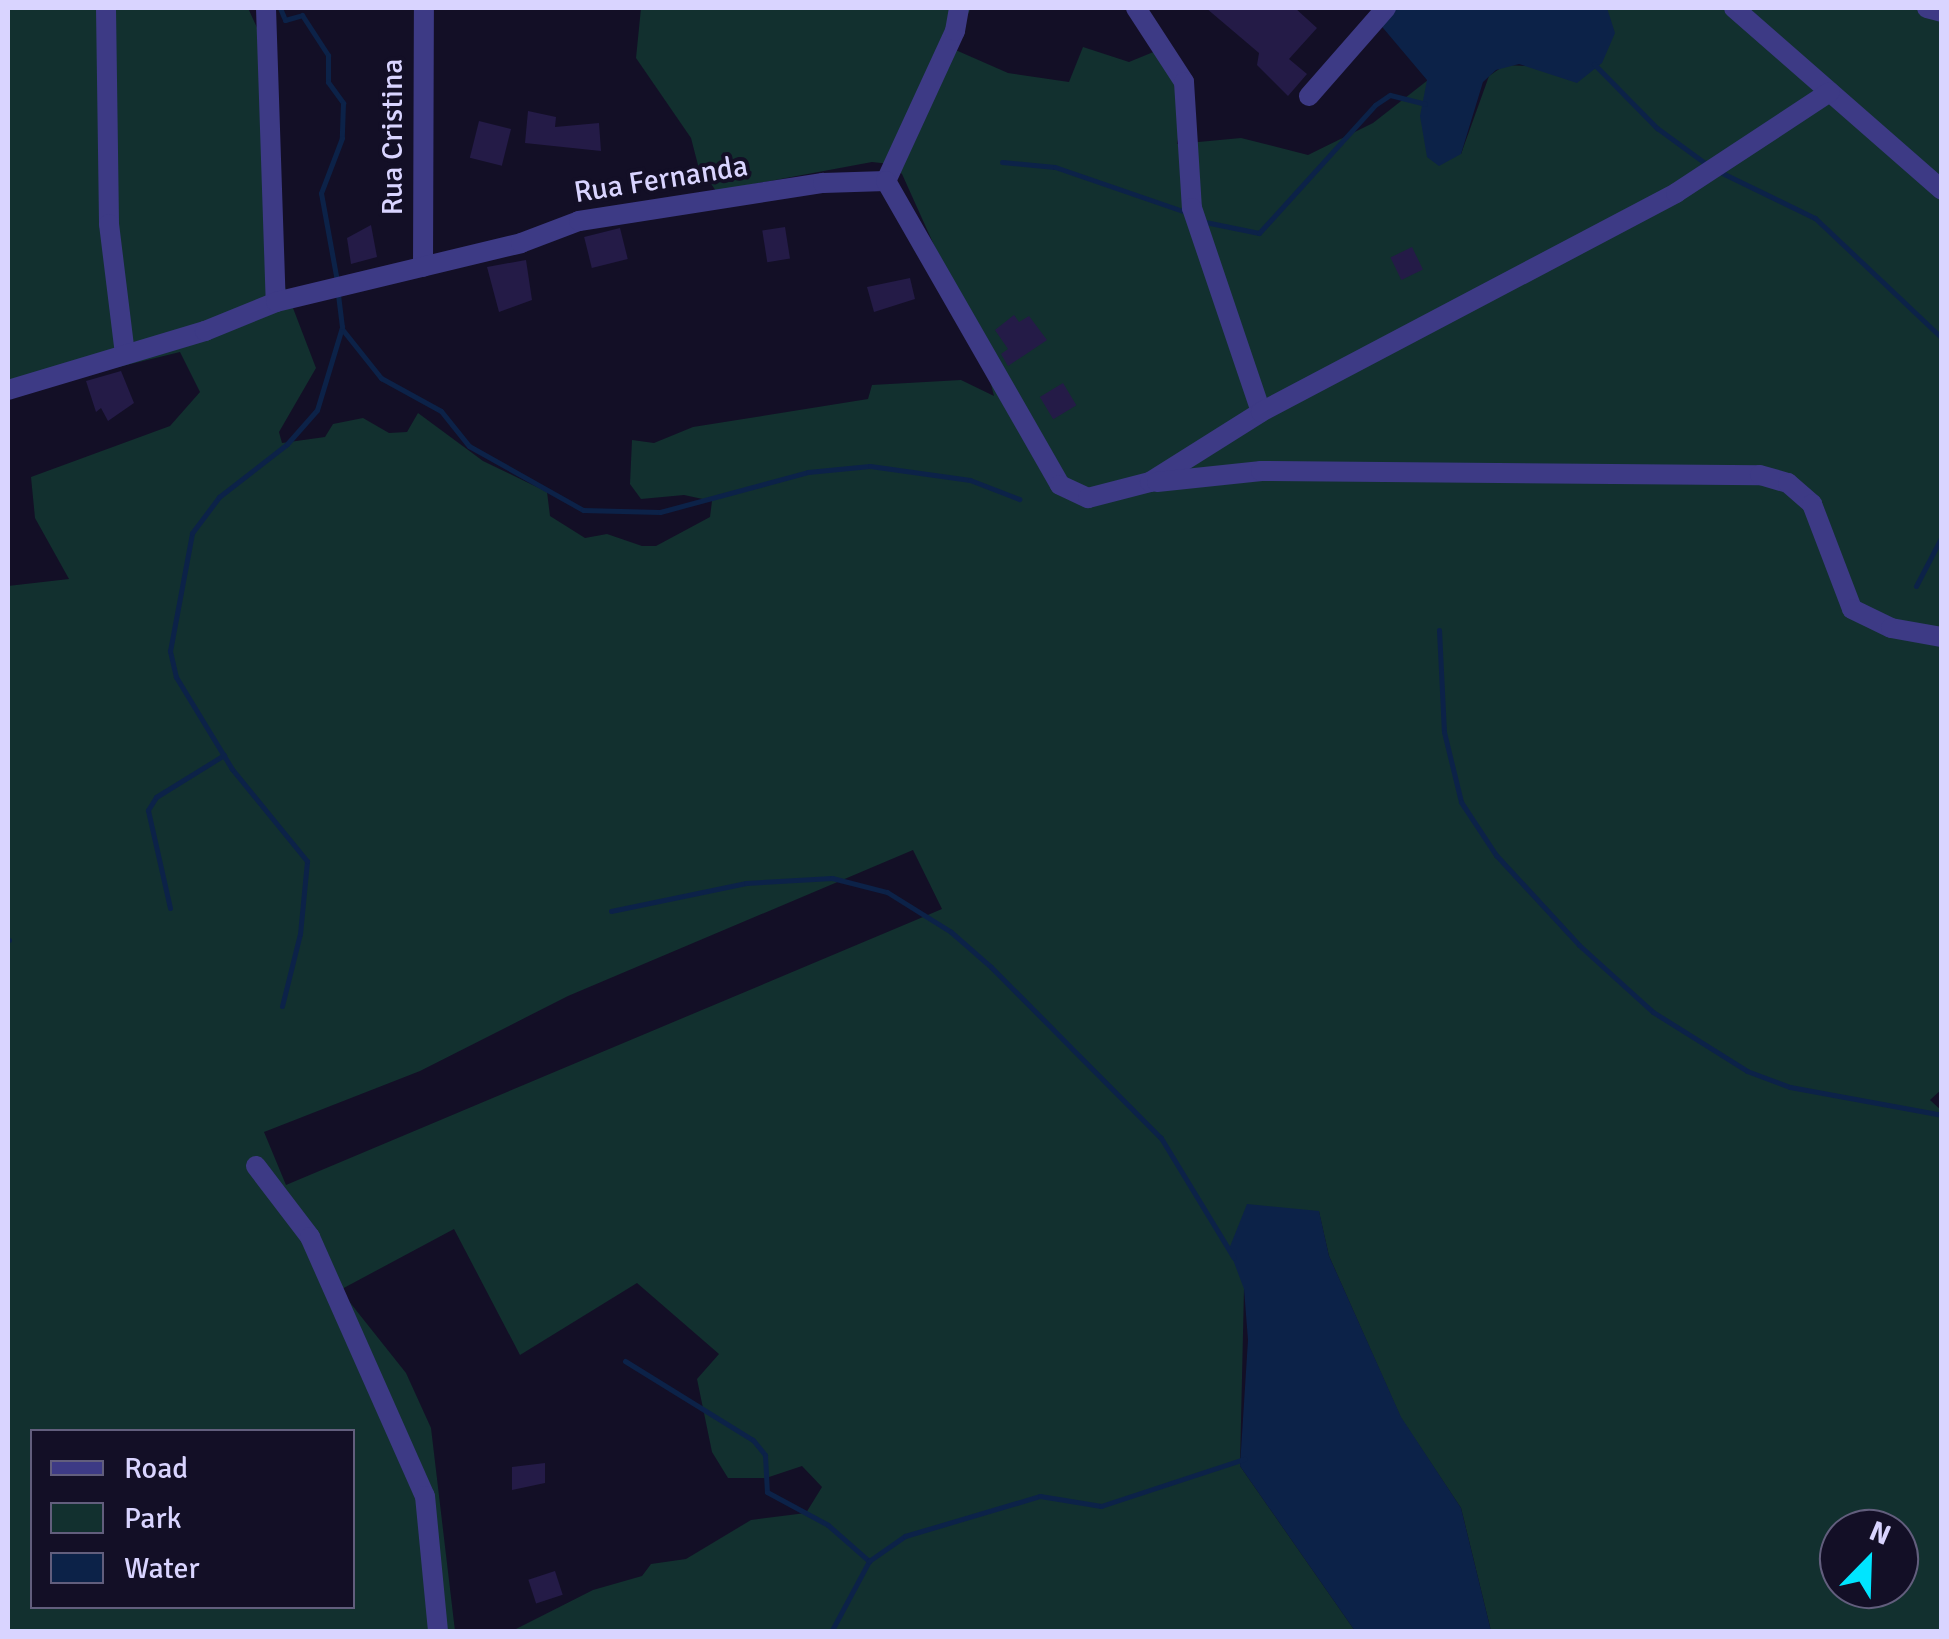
<!DOCTYPE html>
<html>
<head>
<meta charset="utf-8">
<style>
  body { margin:0 }
  #map { position:relative; width:1949px; height:1639px; overflow:hidden; background:#130f26; font-family:Signika,sans-serif }
  div>[style] { position:absolute }
  [style*='--x'] { left:calc(var(--x)*1px); top:calc(var(--y)*1px); width:calc(var(--w)*1px); rotate:calc(var(--a)*1deg) }
  .green>* { inset:0; background:#12302f }
  .water>* { inset:0; background:#0c2248 }
  .stream>* { height:5px; margin:-2.5px; padding:0 2.5px; transform-origin:2.5px; border-radius:2.5px; background:#0c2248 }
  .building>* { inset:0; background:#241b47; transform-origin:0 0 }
  .street>* { height:20px; margin:-10px; padding:0 10px; transform-origin:10px; border-radius:10px; background:#3d3a85 }
  span { translate:-50% -50%; white-space:nowrap; text-align:center; line-height:1.15; -webkit-text-stroke:8px #130f26; paint-order:stroke }
  .street-label { font-size:30px; color:#d9d4ff }
  .frame { position:absolute; inset:0; border:10px solid #d9d4ff; pointer-events:none }
  .legend { position:absolute; left:30px; top:1429px; width:325px; height:180px; box-sizing:border-box; background:#130f26; border:2px solid #625e7d; margin:0; padding:12px 18px; list-style:none; font-size:30px; color:#d9d4ff }
  .legend li { display:flex; align-items:center; gap:20px; height:50px }
  .legend b { width:50px; border:2px solid #625e7d }
  .north { position:absolute; left:1819px; top:1509px; width:100px; height:100px; box-sizing:border-box; background:#130f26; border:2px solid #625e7d; border-radius:50%; rotate:23deg; font-size:28px; font-weight:700; line-height:40px; text-align:center; color:#d9d4ff }
  .north::after { content:''; display:block; margin:auto; width:35px; height:45px; background:#00e5ff; clip-path:polygon(50% 0,100% 100%,50% 72%,0 100%) }
</style>
</head>
<body>
<div id="map">
  <div class="green">
    <i style="clip-path:polygon(evenodd,8px 8px,248px 8px,259px 32px,265px 235px,316px 368px,279px 432px,282px 443px,325px 437px,333px 424px,363px 418px,389px 433px,407px 432px,418px 413px,483px 461px,547px 492px,550px 516px,585px 538px,607px 534px,642px 546px,656px 546px,710px 517px,712px 501px,684px 495px,641px 499px,630px 484px,632px 440px,654px 443px,693px 427px,868px 399px,872px 385px,961px 380px,994px 396px,984px 356px,902px 174px,890px 164px,872px 162px,716px 191px,698px 165px,691px 138px,636px 58px,641px 8px,971px 8px,951px 48px,1008px 73px,1069px 82px,1083px 47px,1129px 62px,1168px 46px,1187px 86px,1177px 144px,1241px 138px,1308px 155px,1373px 123px,1428px 80px,1423px 129px,1461px 154px,1489px 76px,1505px 65px,1528px 66px,1607px 8px,1941px 8px,1942px 1089px,1930px 1100px,1942px 1111px,1941px 1631px,1491px 1631px,1461px 1508px,1401px 1418px,1329px 1256px,1319px 1212px,1244px 1289px,1240px 1466px,1355px 1631px,512px 1631px,593px 1590px,642px 1576px,651px 1564px,686px 1559px,751px 1520px,806px 1513px,822px 1487px,802px 1466px,766px 1478px,728px 1478px,712px 1452px,697px 1379px,719px 1354px,637px 1283px,520px 1355px,454px 1229px,340px 1290px,406px 1373px,431px 1428px,455px 1631px,8px 1632px,8px 586px,69px 579px,35px 518px,31px 477px,170px 426px,200px 392px,180px 352px,8px 394px,8px 8px,913px 850px,942px 909px,286px 1185px,264px 1132px,420px 1071px,568px 996px,913px 850px,8px 8px,32px 1432px,352px 1432px,352px 1606px,32px 1606px,32px 1432px,8px 8px,1839px 1529px,1899px 1529px,1899px 1589px,1839px 1589px,1839px 1529px)"></i>
  </div>
  <div class="water">
    <i style="clip-path:polygon(1390px 8px,1607px 8px,1615px 33px,1602px 63px,1577px 83px,1519px 64px,1496px 70px,1483px 82px,1461px 154px,1439px 166px,1427px 157px,1420px 116px,1427px 80px,1378px 22px)"></i>
    <i style="clip-path:polygon(1247px 1204px,1319px 1211px,1329px 1256px,1401px 1417px,1461px 1508px,1491px 1631px,1355px 1631px,1240px 1466px,1248px 1340px,1244px 1289px,1229px 1249px)"></i>
  </div>
  <div class="stream">
    <i style="--x:280;--y:8;--w:13;--a:67"></i>
    <i style="--x:285;--y:20;--w:18;--a:-16"></i>
    <i style="--x:302;--y:15;--w:48;--a:57"></i>
    <i style="--x:328;--y:55;--w:27;--a:90"></i>
    <i style="--x:328;--y:82;--w:26;--a:54"></i>
    <i style="--x:343;--y:103;--w:35;--a:92"></i>
    <i style="--x:342;--y:138;--w:59;--a:110.9"></i>
    <i style="--x:321;--y:193;--w:89;--a:79.7"></i>
    <i style="--x:1594;--y:64;--w:90;--a:45.5"></i>
    <i style="--x:1657;--y:128;--w:64;--a:36.2"></i>
    <i style="--x:1002;--y:162;--w:53;--a:5.4"></i>
    <i style="--x:1055;--y:167;--w:139;--a:19"></i>
    <i style="--x:1718;--y:171;--w:108;--a:25.9"></i>
    <i style="--x:1815;--y:218;--w:175;--a:43.4"></i>
    <i style="--x:1205;--y:222;--w:55;--a:11.5"></i>
    <i style="--x:1259;--y:233;--w:173;--a:-47.8"></i>
    <i style="--x:1375;--y:105;--w:18;--a:-34"></i>
    <i style="--x:1390;--y:95;--w:36;--a:14"></i>
    <i style="--x:342;--y:329;--w:63;--a:51.5"></i>
    <i style="--x:381;--y:378;--w:68;--a:28.8"></i>
    <i style="--x:441;--y:411;--w:45;--a:51.3"></i>
    <i style="--x:469;--y:446;--w:131;--a:29.3"></i>
    <i style="--x:583;--y:510;--w:77;--a:1.5"></i>
    <i style="--x:660;--y:512;--w:153;--a:-15.1"></i>
    <i style="--x:808;--y:472;--w:62;--a:-5.5"></i>
    <i style="--x:870;--y:466;--w:101;--a:8"></i>
    <i style="--x:970;--y:480;--w:53;--a:21.2"></i>
    <i style="--x:1916;--y:586;--w:56;--a:-62.5"></i>
    <i style="--x:1439;--y:630;--w:102;--a:87.2"></i>
    <i style="--x:1444;--y:732;--w:72;--a:76.3"></i>
    <i style="--x:1461;--y:802;--w:64;--a:56.6"></i>
    <i style="--x:1496;--y:855;--w:122;--a:47.3"></i>
    <i style="--x:1579;--y:945;--w:100;--a:42.2"></i>
    <i style="--x:1653;--y:1012;--w:111;--a:32.1"></i>
    <i style="--x:1747;--y:1071;--w:46;--a:20.4"></i>
    <i style="--x:1790;--y:1087;--w:155;--a:10.4"></i>
    <i style="--x:170;--y:908;--w:100;--a:-102.7"></i>
    <i style="--x:148;--y:810;--w:15;--a:-58"></i>
    <i style="--x:156;--y:797;--w:80;--a:-31.7"></i>
    <i style="--x:611;--y:911;--w:138;--a:-11.7"></i>
    <i style="--x:746;--y:883;--w:86;--a:-3.3"></i>
    <i style="--x:832;--y:878;--w:57;--a:14.3"></i>
    <i style="--x:887;--y:892;--w:75;--a:32"></i>
    <i style="--x:951;--y:932;--w:53;--a:41.2"></i>
    <i style="--x:991;--y:967;--w:241;--a:45.2"></i>
    <i style="--x:1161;--y:1138;--w:140;--a:58.7"></i>
    <i style="--x:8;--y:940;--w:1;--a:0"></i>
    <i style="--x:282;--y:1006;--w:74;--a:-76"></i>
    <i style="--x:300;--y:934;--w:73;--a:-84.5"></i>
    <i style="--x:307;--y:861;--w:119;--a:-129.2"></i>
    <i style="--x:232;--y:769;--w:108;--a:-121.3"></i>
    <i style="--x:176;--y:677;--w:27;--a:-103"></i>
    <i style="--x:170;--y:651;--w:120;--a:-79.4"></i>
    <i style="--x:192;--y:533;--w:45;--a:-53.1"></i>
    <i style="--x:219;--y:497;--w:86;--a:-37.9"></i>
    <i style="--x:287;--y:444;--w:45;--a:-48.6"></i>
    <i style="--x:317;--y:410;--w:87;--a:-73.2"></i>
    <i style="--x:342;--y:327;--w:35;--a:-97"></i>
    <i style="--x:625;--y:1361;--w:150;--a:31.7"></i>
    <i style="--x:753;--y:1440;--w:19;--a:51"></i>
    <i style="--x:765;--y:1455;--w:37;--a:87"></i>
    <i style="--x:767;--y:1492;--w:69;--a:28.4"></i>
    <i style="--x:828;--y:1525;--w:55;--a:41.3"></i>
    <i style="--x:831;--y:1632;--w:81;--a:-61.8"></i>
    <i style="--x:869;--y:1561;--w:44;--a:-34.8"></i>
    <i style="--x:905;--y:1536;--w:141;--a:-16.5"></i>
    <i style="--x:1040;--y:1496;--w:62;--a:9.3"></i>
    <i style="--x:1101;--y:1506;--w:151;--a:-18.2"></i>
  </div>
  <div class="building">
    <i style="clip-path:polygon(1206px 8px,1295px 8px,1317px 28px,1289px 59px,1307px 74px,1288px 96px,1257px 65px,1259px 53px)"></i>
    <i style="clip-path:polygon(528px 111px,556px 117px,555px 127px,599px 123px,601px 151px,525px 143px)"></i>
    <i style="left:479px;top:121px;width:33px;height:38px;rotate:14deg"></i>
    <i style="clip-path:polygon(371px 225px,377px 257px,351px 264px,347px 238px)"></i>
    <i style="left:785px;top:227px;width:32px;height:23px;rotate:81deg"></i>
    <i style="left:620px;top:228px;width:32px;height:37px;rotate:76deg"></i>
    <i style="left:1412px;top:247px;width:25px;height:24px;rotate:64deg"></i>
    <i style="clip-path:polygon(526px 260px,532px 300px,499px 312px,487px 267px)"></i>
    <i style="clip-path:polygon(910px 278px,915px 299px,874px 312px,867px 287px)"></i>
    <i style="clip-path:polygon(1014px 315px,1019px 322px,1029px 316px,1047px 340px,1008px 366px,1001px 354px,1008px 349px,995px 330px)"></i>
    <i style="clip-path:polygon(121px 371px,134px 403px,108px 421px,101px 408px,96px 412px,86px 381px)"></i>
    <i style="left:1063px;top:383px;width:26px;height:27px;rotate:59deg"></i>
    <i style="clip-path:polygon(545px 1463px,545px 1483px,512px 1490px,512px 1467px)"></i>
    <i style="left:555px;top:1571px;width:25px;height:28px;rotate:72deg"></i>
  </div>
  <div class="street">
    <i style="--x:106;--y:8;--w:216;--a:89.2"></i>
    <i style="--x:109;--y:224;--w:131;--a:83"></i>
    <i style="--x:266;--y:8;--w:294;--a:88.1"></i>
    <i style="--x:1136;--y:8;--w:88;--a:57"></i>
    <i style="--x:1184;--y:82;--w:126;--a:86.4"></i>
    <i style="--x:1192;--y:208;--w:215;--a:71.3"></i>
    <i style="--x:1734;--y:8;--w:276;--a:41.2"></i>
    <i style="--x:1927;--y:8;--w:16;--a:15"></i>
    <i style="--x:1309;--y:96;--w:117;--a:-48.8"></i>
    <i style="--x:886;--y:181;--w:165;--a:-65.3"></i>
    <i style="--x:955;--y:31;--w:23;--a:-80"></i>
    <i style="--x:423;--y:267;--w:259;--a:-89.8"></i>
    <i style="--x:8;--y:390;--w:206;--a:-16.7"></i>
    <i style="--x:205;--y:331;--w:77;--a:-22.2"></i>
    <i style="--x:276;--y:302;--w:252;--a:-13.5"></i>
    <i style="--x:521;--y:243;--w:62;--a:-20.8"></i>
    <i style="--x:579;--y:221;--w:247;--a:-8.9"></i>
    <i style="--x:823;--y:183;--w:63;--a:-1.8"></i>
    <i style="--x:886;--y:181;--w:350;--a:60.2"></i>
    <i style="--x:1060;--y:485;--w:31;--a:25"></i>
    <i style="--x:1088;--y:498;--w:64;--a:-14.5"></i>
    <i style="--x:1150;--y:482;--w:131;--a:-32.2"></i>
    <i style="--x:1261;--y:412;--w:469;--a:-27.8"></i>
    <i style="--x:1676;--y:193;--w:184;--a:-33.3"></i>
    <i style="--x:1157;--y:482;--w:105;--a:-6"></i>
    <i style="--x:1261;--y:471;--w:499;--a:0.5"></i>
    <i style="--x:1760;--y:475;--w:29;--a:16"></i>
    <i style="--x:1788;--y:483;--w:32;--a:41"></i>
    <i style="--x:1812;--y:504;--w:112;--a:69.1"></i>
    <i style="--x:1852;--y:609;--w:43;--a:26"></i>
    <i style="--x:1891;--y:628;--w:52;--a:10"></i>
    <i style="--x:256;--y:1166;--w:89;--a:52.7"></i>
    <i style="--x:310;--y:1237;--w:283;--a:66.1"></i>
    <i style="--x:425;--y:1496;--w:137;--a:84.5"></i>
  </div>
  <div class="street-label">
    <span style="left:393px;top:137px;rotate:-90deg">Rua Cristina</span>
    <span style="left:661px;top:180px;rotate:-9deg">Rua Fernanda</span>
  </div>
  <div class="frame"></div>
  <ul class="legend">
  <li><b style="height:12px;background:#3d3a85"></b>Road</li>
  <li><b style="height:28px;background:#12302f"></b>Park</li>
  <li><b style="height:28px;background:#0c2248"></b>Water</li>
  </ul>
  <div class="north">N</div>
</div>
</body>
</html>
